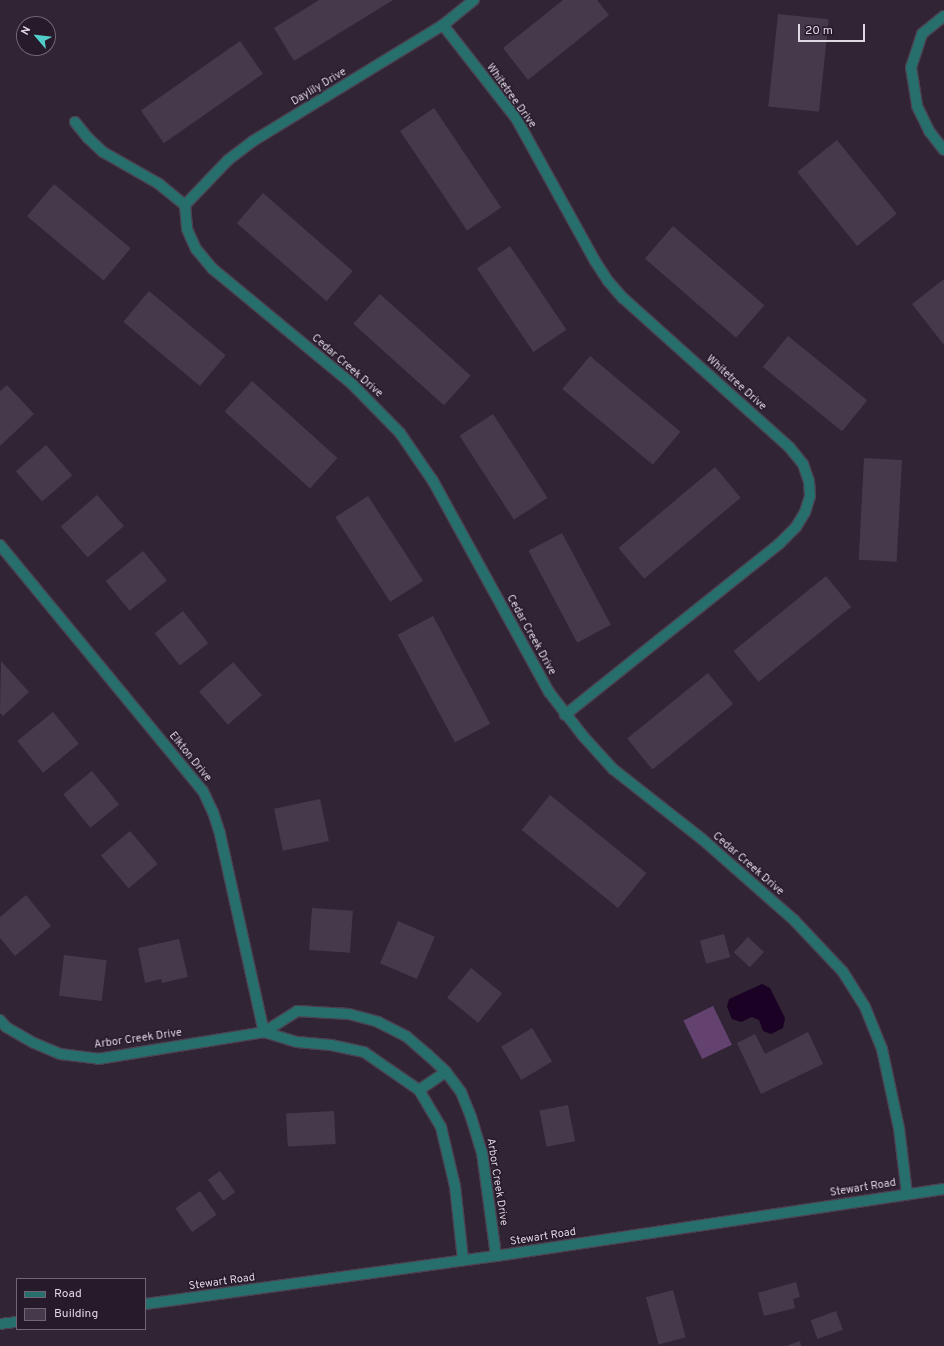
<!DOCTYPE html>
<html>
<head>
<meta charset="utf-8">
<style>
  body { margin:0 }
  #map { position:relative; width:944px; height:1346px; overflow:hidden; background:#302435; font-family:Overpass,sans-serif }
  div>[style] { position:absolute }
  [style*='--x'] { left:calc(var(--x)*1px); top:calc(var(--y)*1px); width:calc(var(--w)*1px); rotate:calc(var(--a)*1deg) }
  .green>* { inset:0; background:#64426f; transform-origin:0 0 }
  .water>* { inset:0; background:#1b0123 }
  .building>* { inset:0; background:#46394b; transform-origin:0 0 }
  .roads { filter:drop-shadow(1px 0 #4c4151) drop-shadow(-1px 0 #4c4151) drop-shadow(0 1px #4c4151) drop-shadow(0 -1px #4c4151) }
  .minor>* { height:10px; margin:-5px; padding:0 5px; transform-origin:5px; border-radius:5px; background:#276f6d }
  span { translate:-50% -50%; white-space:nowrap; text-align:center; line-height:1.15; -webkit-text-stroke:3px #271a2b; paint-order:stroke }
  .street-label { font-size:11px; color:#dfd7e2 }
  .legend { position:absolute; left:16px; top:1278px; width:130px; height:52px; box-sizing:border-box; background:#271a2b; border:1px solid #716674; margin:0; padding:5px 7px; list-style:none; font-size:12px; color:#dfd7e2 }
  .legend li { display:flex; align-items:center; gap:8px; height:20px }
  .legend b { width:20px; border:1px solid #716674 }
  .north { position:absolute; left:16px; top:16px; width:40px; height:40px; box-sizing:border-box; background:#271a2b; border:1px solid #716674; border-radius:50%; rotate:298deg; font-size:11px; font-weight:700; line-height:16px; text-align:center; color:#dfd7e2 }
  .north::after { content:''; display:block; margin:auto; width:14px; height:18px; background:#53cdca; clip-path:polygon(50% 0,100% 100%,50% 72%,0 100%) }
  .scale { position:absolute; left:798px; top:24px; width:67px; height:18px; box-sizing:border-box; border:2px solid #dfd7e2; border-top:0; padding-left:5px; font-size:12px; line-height:14px; white-space:nowrap; color:#dfd7e2; -webkit-text-stroke:3px #271a2b; paint-order:stroke }
</style>
</head>
<body>
<div id="map">
  <div class="green">
    <i style="left:713px;top:1006px;width:43px;height:33px;rotate:64deg"></i>
  </div>
  <div class="water">
    <i style="clip-path:polygon(762px 984px,770px 988px,785px 1018px,783px 1028px,771px 1034px,763px 1031px,759px 1020px,752px 1017px,741px 1022px,732px 1019px,727px 1007px,729px 999px)"></i>
  </div>
  <div class="building">
    <i style="clip-path:polygon(319px 0,393px 0,294px 61px,274px 28px)"></i>
    <i style="clip-path:polygon(563px 0,597px 0,609px 15px,528px 80px,503px 48px)"></i>
    <i style="left:778px;top:14px;width:51px;height:93px;rotate:6deg"></i>
    <i style="left:240px;top:41px;width:40px;height:121px;rotate:55deg"></i>
    <i style="left:434px;top:108px;width:120px;height:41px;rotate:56deg"></i>
    <i style="left:837px;top:140px;width:95px;height:51px;rotate:51deg"></i>
    <i style="left:54px;top:184px;width:100px;height:42px;rotate:40deg"></i>
    <i style="left:263px;top:193px;width:119px;height:40px;rotate:41deg"></i>
    <i style="left:673px;top:226px;width:121px;height:43px;rotate:41deg"></i>
    <i style="left:510px;top:246px;width:101px;height:40px;rotate:56deg"></i>
    <i style="clip-path:polygon(944px 279px,944px 345px,912px 304px)"></i>
    <i style="left:149px;top:291px;width:100px;height:40px;rotate:40deg"></i>
    <i style="left:380px;top:294px;width:122px;height:40px;rotate:42deg"></i>
    <i style="left:788px;top:336px;width:102px;height:40px;rotate:39deg"></i>
    <i style="left:590px;top:356px;width:118px;height:43px;rotate:40deg"></i>
    <i style="left:252px;top:381px;width:115px;height:41px;rotate:42deg"></i>
    <i style="clip-path:polygon(7px 385px,34px 414px,0 446px,0 391px)"></i>
    <i style="left:493px;top:414px;width:100px;height:40px;rotate:57deg"></i>
    <i style="left:46px;top:445px;width:40px;height:40px;rotate:49deg"></i>
    <i style="left:864px;top:458px;width:38px;height:102px;rotate:3deg"></i>
    <i style="left:715px;top:467px;width:40px;height:126px;rotate:50deg"></i>
    <i style="left:97px;top:495px;width:41px;height:48px;rotate:49deg"></i>
    <i style="left:368px;top:496px;width:101px;height:39px;rotate:57deg"></i>
    <i style="left:562px;top:533px;width:104px;height:38px;rotate:62deg"></i>
    <i style="left:143px;top:551px;width:38px;height:48px;rotate:51deg"></i>
    <i style="left:826px;top:576px;width:40px;height:119px;rotate:51deg"></i>
    <i style="left:183px;top:611px;width:41px;height:36px;rotate:52deg"></i>
    <i style="left:433px;top:616px;width:122px;height:40px;rotate:62deg"></i>
    <i style="clip-path:polygon(1px 661px,29px 692px,3px 716px,0 713px)"></i>
    <i style="left:233px;top:662px;width:44px;height:45px;rotate:49deg"></i>
    <i style="left:708px;top:673px;width:40px;height:104px;rotate:51deg"></i>
    <i style="left:53px;top:712px;width:41px;height:46px;rotate:51deg"></i>
    <i style="left:92px;top:771px;width:43px;height:37px;rotate:51deg"></i>
    <i style="left:550px;top:795px;width:124px;height:45px;rotate:39deg"></i>
    <i style="left:320px;top:799px;width:43px;height:47px;rotate:78deg"></i>
    <i style="left:130px;top:831px;width:43px;height:38px;rotate:50deg"></i>
    <i style="clip-path:polygon(26px 895px,51px 926px,15px 956px,0 938px,0 917px)"></i>
    <i style="left:312px;top:908px;width:41px;height:42px;rotate:4deg"></i>
    <i style="left:398px;top:921px;width:40px;height:46px;rotate:23deg"></i>
    <i style="left:724px;top:934px;width:24px;height:25px;rotate:75deg"></i>
    <i style="left:748px;top:937px;width:22px;height:21px;rotate:43deg"></i>
    <i style="clip-path:polygon(179px 939px,188px 977px,162px 983px,161px 979px,145px 983px,138px 948px)"></i>
    <i style="left:64px;top:955px;width:43px;height:41px;rotate:7deg"></i>
    <i style="left:471px;top:968px;width:40px;height:38px;rotate:39deg"></i>
    <i style="left:532px;top:1028px;width:39px;height:36px;rotate:59deg"></i>
    <i style="clip-path:polygon(808px 1032px,823px 1064px,761px 1094px,737px 1043px,755px 1034px,765px 1054px)"></i>
    <i style="left:568px;top:1105px;width:37px;height:29px;rotate:79deg"></i>
    <i style="left:334px;top:1111px;width:33px;height:48px;rotate:87deg"></i>
    <i style="left:220px;top:1171px;width:26px;height:15px;rotate:54deg"></i>
    <i style="left:200px;top:1191px;width:29px;height:30px;rotate:55deg"></i>
    <i style="clip-path:polygon(796px 1282px,800px 1297px,793px 1299px,795px 1308px,764px 1316px,758px 1293px)"></i>
    <i style="left:673px;top:1290px;width:49px;height:28px;rotate:75deg"></i>
    <i style="left:836px;top:1311px;width:20px;height:27px;rotate:70deg"></i>
    <i style="clip-path:polygon(800px 1341px,801px 1346px,786px 1346px)"></i>
  </div>
  <div class="roads">
    <div class="minor">
      <i style="--x:944;--y:16;--w:28;--a:141"></i>
      <i style="--x:922;--y:34;--w:35;--a:108"></i>
      <i style="--x:911;--y:67;--w:39;--a:81"></i>
      <i style="--x:917;--y:106;--w:28;--a:64"></i>
      <i style="--x:929;--y:131;--w:24;--a:52"></i>
      <i style="--x:443;--y:25;--w:118;--a:51.9"></i>
      <i style="--x:516;--y:118;--w:163;--a:61.1"></i>
      <i style="--x:595;--y:261;--w:24;--a:57"></i>
      <i style="--x:608;--y:281;--w:23;--a:49"></i>
      <i style="--x:623;--y:298;--w:224;--a:41.9"></i>
      <i style="--x:790;--y:448;--w:21;--a:51"></i>
      <i style="--x:803;--y:464;--w:18;--a:71"></i>
      <i style="--x:809;--y:481;--w:15;--a:86"></i>
      <i style="--x:810;--y:496;--w:17;--a:107"></i>
      <i style="--x:805;--y:512;--w:17;--a:121"></i>
      <i style="--x:796;--y:527;--w:24;--a:135"></i>
      <i style="--x:779;--y:544;--w:274;--a:141.4"></i>
      <i style="--x:75;--y:122;--w:21;--a:51"></i>
      <i style="--x:88;--y:138;--w:21;--a:43"></i>
      <i style="--x:103;--y:152;--w:64;--a:29.7"></i>
      <i style="--x:159;--y:184;--w:33;--a:39"></i>
      <i style="--x:185;--y:205;--w:24;--a:85"></i>
      <i style="--x:187;--y:229;--w:22;--a:66"></i>
      <i style="--x:196;--y:249;--w:26;--a:50"></i>
      <i style="--x:213;--y:269;--w:180;--a:39.6"></i>
      <i style="--x:352;--y:384;--w:69;--a:45.6"></i>
      <i style="--x:400;--y:433;--w:58;--a:55.5"></i>
      <i style="--x:433;--y:481;--w:241;--a:61.2"></i>
      <i style="--x:549;--y:692;--w:56;--a:52.3"></i>
      <i style="--x:583;--y:736;--w:45;--a:47.7"></i>
      <i style="--x:613;--y:769;--w:113;--a:38.2"></i>
      <i style="--x:702;--y:839;--w:123;--a:41.4"></i>
      <i style="--x:794;--y:920;--w:71;--a:46.7"></i>
      <i style="--x:843;--y:972;--w:41;--a:57.8"></i>
      <i style="--x:865;--y:1007;--w:45;--a:68"></i>
      <i style="--x:882;--y:1049;--w:81;--a:77.9"></i>
      <i style="--x:899;--y:1128;--w:66;--a:83.1"></i>
      <i style="--x:185;--y:205;--w:62;--a:-46.3"></i>
      <i style="--x:228;--y:160;--w:31;--a:-37"></i>
      <i style="--x:253;--y:141;--w:223;--a:-31.4"></i>
      <i style="--x:443;--y:25;--w:40;--a:-39"></i>
      <i style="--x:0;--y:545;--w:319;--a:50.5"></i>
      <i style="--x:203;--y:791;--w:23;--a:65"></i>
      <i style="--x:213;--y:812;--w:23;--a:72"></i>
      <i style="--x:220;--y:834;--w:203;--a:77.5"></i>
      <i style="--x:0;--y:1020;--w:9;--a:49"></i>
      <i style="--x:6;--y:1027;--w:32;--a:30"></i>
      <i style="--x:34;--y:1043;--w:28;--a:23"></i>
      <i style="--x:60;--y:1054;--w:38;--a:7"></i>
      <i style="--x:98;--y:1059;--w:168;--a:-9.2"></i>
      <i style="--x:264;--y:1032;--w:34;--a:17"></i>
      <i style="--x:297;--y:1042;--w:34;--a:5"></i>
      <i style="--x:331;--y:1045;--w:34;--a:12"></i>
      <i style="--x:364;--y:1052;--w:67;--a:34.6"></i>
      <i style="--x:419;--y:1090;--w:43;--a:59.3"></i>
      <i style="--x:441;--y:1127;--w:61;--a:76.7"></i>
      <i style="--x:455;--y:1186;--w:74;--a:83.8"></i>
      <i style="--x:264;--y:1032;--w:39;--a:-32"></i>
      <i style="--x:297;--y:1011;--w:52;--a:3.3"></i>
      <i style="--x:349;--y:1014;--w:30;--a:15"></i>
      <i style="--x:378;--y:1022;--w:31;--a:27"></i>
      <i style="--x:406;--y:1036;--w:28;--a:41"></i>
      <i style="--x:427;--y:1054;--w:26;--a:43"></i>
      <i style="--x:446;--y:1072;--w:25;--a:53"></i>
      <i style="--x:461;--y:1092;--w:27;--a:68"></i>
      <i style="--x:471;--y:1117;--w:37;--a:73"></i>
      <i style="--x:482;--y:1152;--w:105;--a:82.3"></i>
      <i style="--x:419;--y:1090;--w:32;--a:-34"></i>
      <i style="--x:145;--y:1304;--w:354;--a:-7.8"></i>
      <i style="--x:496;--y:1256;--w:453;--a:-8.5"></i>
      <i style="--x:0;--y:1324;--w:17;--a:-7"></i>
    </div>
  </div>
  <div class="street-label">
    <span style="left:319px;top:87px;rotate:-31deg">Daylily Drive</span>
    <span style="left:511px;top:96px;rotate:54deg">Whitetree Drive</span>
    <span style="left:347px;top:366px;rotate:41deg">Cedar Creek Drive</span>
    <span style="left:736px;top:383px;rotate:42deg">Whitetree Drive</span>
    <span style="left:531px;top:635px;rotate:61deg">Cedar Creek Drive</span>
    <span style="left:190px;top:757px;rotate:51deg">Elkton Drive</span>
    <span style="left:748px;top:864px;rotate:41deg">Cedar Creek Drive</span>
    <span style="left:138px;top:1039px;rotate:-8deg">Arbor Creek Drive</span>
    <span style="left:497px;top:1182px;rotate:81deg">Arbor Creek Drive</span>
    <span style="left:863px;top:1188px;rotate:-9deg">Stewart Road</span>
    <span style="left:543px;top:1237px;rotate:-9deg">Stewart Road</span>
    <span style="left:222px;top:1282px;rotate:-8deg">Stewart Road</span>
  </div>
  <ul class="legend">
  <li><b style="height:5px;background:#276f6d"></b>Road</li>
  <li><b style="height:11px;background:#46394b"></b>Building</li>
  </ul>
  <div class="north">N</div>
  <div class="scale">20 m</div>
</div>
</body>
</html>
